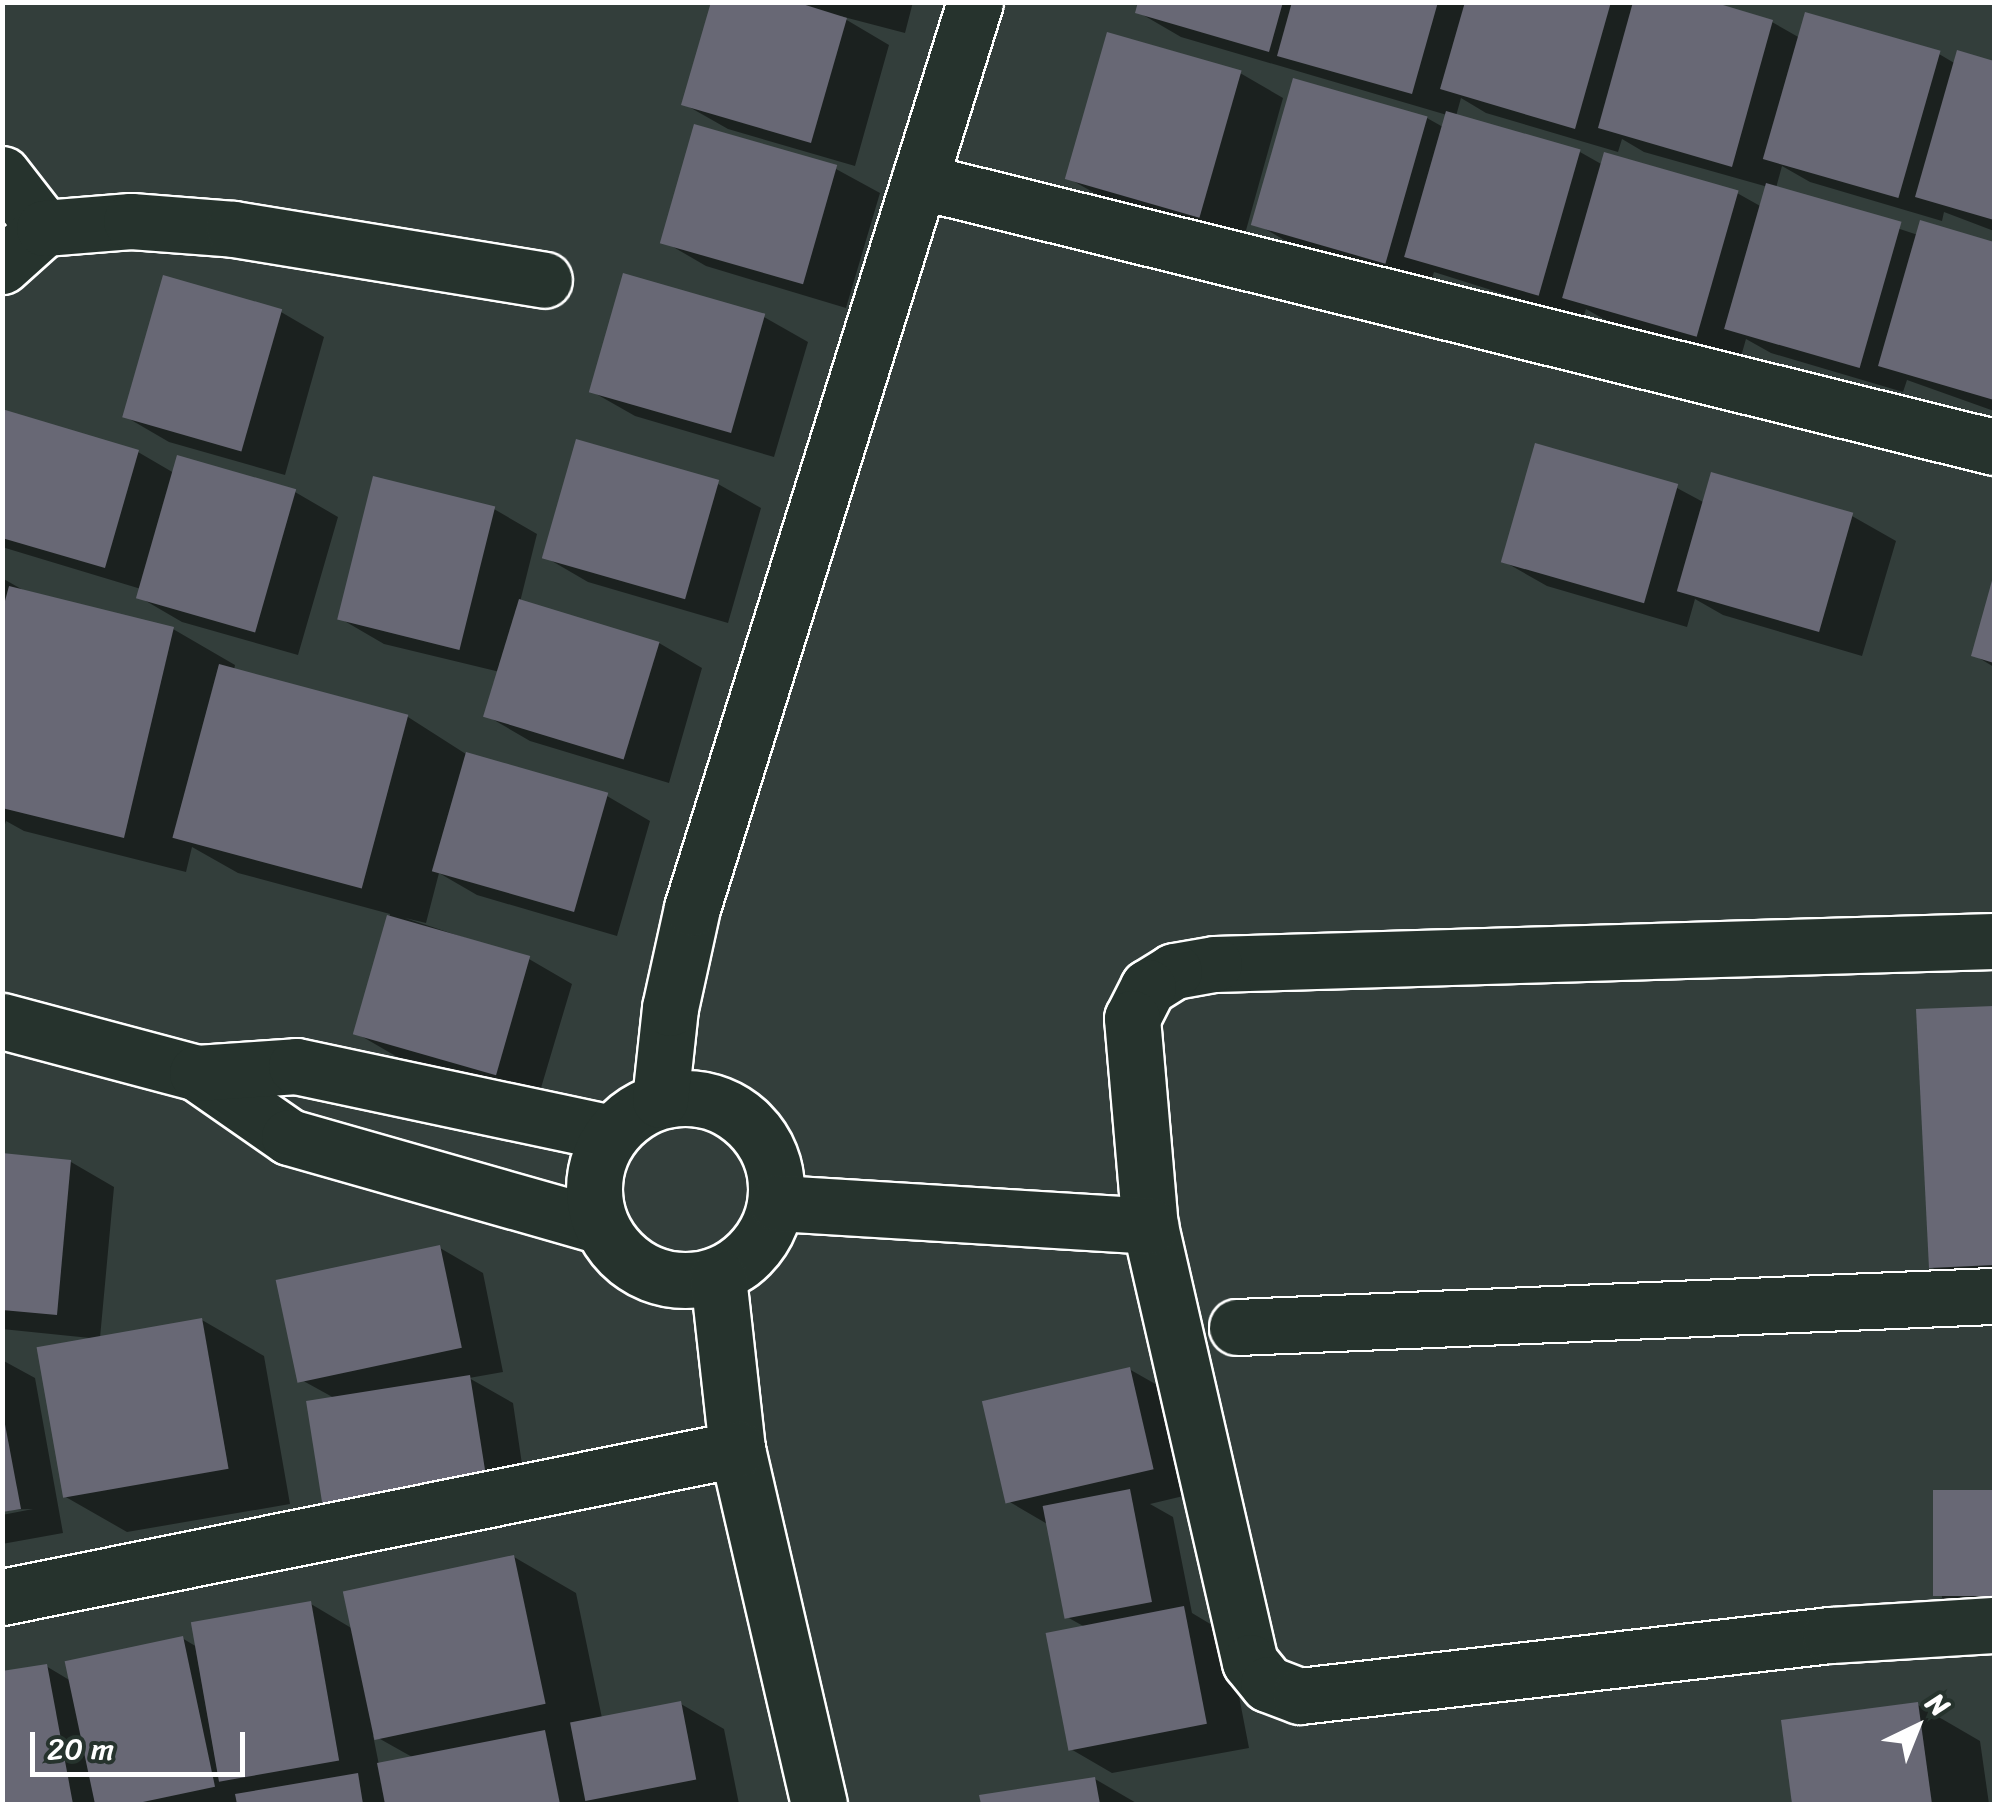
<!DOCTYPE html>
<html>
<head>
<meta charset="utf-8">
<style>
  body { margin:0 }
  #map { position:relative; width:1997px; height:1807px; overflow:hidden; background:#333e3b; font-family:Sriracha,sans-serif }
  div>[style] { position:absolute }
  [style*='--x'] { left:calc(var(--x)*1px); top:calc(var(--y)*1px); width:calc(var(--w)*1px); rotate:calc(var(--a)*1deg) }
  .shadow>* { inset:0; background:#0007 }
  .building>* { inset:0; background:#686875; transform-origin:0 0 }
  .roads { filter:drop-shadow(2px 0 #fff) drop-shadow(-2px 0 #fff) drop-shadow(0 2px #fff) drop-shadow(0 -2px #fff) }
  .street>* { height:55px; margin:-27.5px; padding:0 27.5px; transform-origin:27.5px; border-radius:27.5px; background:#26332d }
  .street>.ring { margin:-27.5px; padding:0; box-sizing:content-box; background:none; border:55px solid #26332d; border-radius:50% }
  span { translate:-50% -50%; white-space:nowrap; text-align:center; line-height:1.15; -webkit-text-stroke:10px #26332d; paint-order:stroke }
  .frame { position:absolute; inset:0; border:5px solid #fff; pointer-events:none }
  .north { position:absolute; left:1867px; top:1677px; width:100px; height:100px; -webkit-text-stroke:8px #26332d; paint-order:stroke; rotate:43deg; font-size:28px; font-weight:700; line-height:40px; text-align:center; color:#fff }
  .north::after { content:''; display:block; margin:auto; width:35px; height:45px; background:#fff; clip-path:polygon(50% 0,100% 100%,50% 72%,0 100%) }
  .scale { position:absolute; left:30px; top:1732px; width:215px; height:45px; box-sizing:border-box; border:5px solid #fff; border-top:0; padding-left:12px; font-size:30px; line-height:35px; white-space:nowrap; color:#fff; -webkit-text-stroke:8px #26332d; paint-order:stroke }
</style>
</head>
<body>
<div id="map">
  <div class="shadow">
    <i style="clip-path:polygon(713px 2px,913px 2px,905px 33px,840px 16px,889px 45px,855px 166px,728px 129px,684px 104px)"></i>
    <i style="clip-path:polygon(evenodd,1140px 2px,1704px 2px,1772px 22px,1800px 38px,1939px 54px,1956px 64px,1959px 53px,1994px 63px,1994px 231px,1944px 212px,1942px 221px,1810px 182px,1782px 166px,1776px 188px,1918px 235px,1921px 223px,1994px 244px,1994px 411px,1907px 380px,1903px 392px,1771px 353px,1746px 339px,1740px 360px,1609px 322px,1586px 309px,1583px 319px,1434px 272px,1430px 285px,1298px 248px,1255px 223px,1427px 118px,1443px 127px,1447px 115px,1181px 37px,1138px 12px,1140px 2px,1461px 98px,1486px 113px,1618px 152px,1622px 139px,1644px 152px,1768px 187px,1762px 207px,1737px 193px,1603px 165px,1580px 152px,1456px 116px,1461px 98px)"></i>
    <i style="clip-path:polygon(1240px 73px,1283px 98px,1243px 241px,1112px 203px,1068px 178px)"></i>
    <i style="clip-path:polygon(696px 127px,836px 169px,880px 193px,846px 308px,706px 266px,663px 241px)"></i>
    <i style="clip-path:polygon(625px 277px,764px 317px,808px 342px,774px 457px,635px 416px,591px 391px)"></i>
    <i style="clip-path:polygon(281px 312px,324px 337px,285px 475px,169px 442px,126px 417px)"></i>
    <i style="clip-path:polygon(2px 412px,138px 452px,174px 473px,295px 492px,338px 517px,298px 655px,182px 622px,139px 597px,141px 589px,2px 547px)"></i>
    <i style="clip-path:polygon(718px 484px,761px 508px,728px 623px,588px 582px,545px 557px)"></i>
    <i style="clip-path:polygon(1677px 488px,1705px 503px,1852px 516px,1896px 541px,1862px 656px,1723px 615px,1695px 599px,1687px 627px,1547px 586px,1503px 561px)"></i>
    <i style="clip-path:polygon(494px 509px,537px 534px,520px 602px,659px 643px,702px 668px,669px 783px,530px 741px,487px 716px,500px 672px,384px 644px,341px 619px)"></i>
    <i style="clip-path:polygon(2px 578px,30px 594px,173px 629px,235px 665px,234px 670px,408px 717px,469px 756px,607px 796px,650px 821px,617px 936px,477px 895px,439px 873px,426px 923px,405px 918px,529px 959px,572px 984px,538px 1098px,399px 1058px,356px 1033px,390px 914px,238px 873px,192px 847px,186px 872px,24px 831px,6px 821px,2px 835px)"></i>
    <i style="clip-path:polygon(1994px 583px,1994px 667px,1974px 655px)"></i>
    <i style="clip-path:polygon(1994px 1008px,1994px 1291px,1975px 1292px,1931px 1267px,1919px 1012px)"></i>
    <i style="clip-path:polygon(2px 1156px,71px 1162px,114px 1187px,100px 1338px,202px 1320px,264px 1356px,290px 1504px,127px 1532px,64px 1496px,90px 1338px,2px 1329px)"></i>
    <i style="clip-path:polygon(440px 1248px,483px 1273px,503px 1372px,469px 1378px,513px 1403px,528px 1505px,298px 1378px)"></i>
    <i style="clip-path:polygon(2px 1360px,35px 1378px,63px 1533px,2px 1544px,2px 1515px,33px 1509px,2px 1510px)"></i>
    <i style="clip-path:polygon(1129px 1369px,1173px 1394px,1196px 1493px,1150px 1504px,1173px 1517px,1192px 1613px,1227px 1634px,1249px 1748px,1112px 1773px,1069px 1748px,1085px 1627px,1067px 1617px,1049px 1525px,1008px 1501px)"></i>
    <i style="clip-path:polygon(1994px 1493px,1994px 1623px,1985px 1623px,1942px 1598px,1936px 1496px)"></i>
    <i style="clip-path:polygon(evenodd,514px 1557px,576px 1593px,602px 1718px,681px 1704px,724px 1729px,739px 1804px,2px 1804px,2px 1674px,46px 1666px,71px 1681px,182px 1638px,197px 1647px,311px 1604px,353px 1629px,514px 1557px,373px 1735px,405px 1753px,414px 1758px,379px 1765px,373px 1735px)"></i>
    <i style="clip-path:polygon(1918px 1705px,1980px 1741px,1989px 1804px,1795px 1804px,1784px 1722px)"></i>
    <i style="clip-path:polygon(1095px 1779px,1138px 1804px,983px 1804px,982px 1797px)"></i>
  </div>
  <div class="building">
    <i style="clip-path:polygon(711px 2px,796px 2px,847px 18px,811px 143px,681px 105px)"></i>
    <i style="clip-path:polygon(1138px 2px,1283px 2px,1269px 52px,1135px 13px)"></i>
    <i style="clip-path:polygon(1292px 2px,1438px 2px,1412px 94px,1277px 56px)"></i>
    <i style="clip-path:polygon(1465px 2px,1611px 2px,1575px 129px,1440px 89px)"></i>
    <i style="clip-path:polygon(1633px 2px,1713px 2px,1773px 20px,1732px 167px,1598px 128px)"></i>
    <i style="left:1805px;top:12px;width:141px;height:153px;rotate:16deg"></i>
    <i style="left:1107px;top:32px;width:140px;height:153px;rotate:16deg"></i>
    <i style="clip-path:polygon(1957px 50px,1994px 61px,1994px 220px,1915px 197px)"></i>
    <i style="left:1293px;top:78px;width:140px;height:153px;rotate:16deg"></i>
    <i style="left:1446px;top:111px;width:140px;height:152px;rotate:16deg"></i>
    <i style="left:694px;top:124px;width:149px;height:124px;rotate:16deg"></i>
    <i style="left:1604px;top:152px;width:140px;height:152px;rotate:16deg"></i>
    <i style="left:1766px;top:183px;width:141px;height:152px;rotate:16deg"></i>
    <i style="clip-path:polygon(1920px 220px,1994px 242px,1994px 400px,1878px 366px)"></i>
    <i style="left:623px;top:273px;width:148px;height:124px;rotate:16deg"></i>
    <i style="left:163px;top:275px;width:124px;height:148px;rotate:16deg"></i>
    <i style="clip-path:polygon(2px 409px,139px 450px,105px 568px,2px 538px)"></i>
    <i style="left:576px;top:439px;width:149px;height:124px;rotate:16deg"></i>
    <i style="left:1535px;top:443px;width:149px;height:124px;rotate:16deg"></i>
    <i style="left:177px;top:455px;width:124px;height:149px;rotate:16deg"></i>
    <i style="left:1711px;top:472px;width:148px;height:124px;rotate:16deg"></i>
    <i style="left:373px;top:476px;width:126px;height:148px;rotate:14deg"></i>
    <i style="clip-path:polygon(1993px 577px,1994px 577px,1994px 663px,1971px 656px)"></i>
    <i style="clip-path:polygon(9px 586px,174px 627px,124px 838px,2px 808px,2px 612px)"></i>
    <i style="left:519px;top:599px;width:147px;height:123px;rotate:17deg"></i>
    <i style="left:219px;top:664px;width:196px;height:180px;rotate:15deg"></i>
    <i style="left:466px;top:752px;width:148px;height:124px;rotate:16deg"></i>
    <i style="left:387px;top:915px;width:149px;height:124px;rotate:16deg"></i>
    <i style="clip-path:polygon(1994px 1006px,1994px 1265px,1929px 1268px,1916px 1009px)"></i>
    <i style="clip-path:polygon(2px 1153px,71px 1160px,57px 1315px,2px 1310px)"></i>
    <i style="left:440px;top:1245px;width:105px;height:168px;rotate:78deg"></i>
    <i style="left:202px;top:1318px;width:153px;height:168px;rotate:80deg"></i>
    <i style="left:1130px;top:1367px;width:105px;height:152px;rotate:77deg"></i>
    <i style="left:470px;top:1375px;width:107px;height:166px;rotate:81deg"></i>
    <i style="clip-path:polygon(4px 1419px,21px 1509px,2px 1512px,2px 1420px)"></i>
    <i style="left:1130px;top:1489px;width:115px;height:89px;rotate:79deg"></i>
    <i style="left:1994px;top:1490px;width:106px;height:61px;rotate:90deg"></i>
    <i style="left:514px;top:1555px;width:152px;height:175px;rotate:78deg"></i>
    <i style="left:311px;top:1601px;width:162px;height:122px;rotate:80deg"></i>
    <i style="left:1184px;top:1606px;width:120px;height:141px;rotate:79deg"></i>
    <i style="left:183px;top:1636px;width:154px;height:121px;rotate:78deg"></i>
    <i style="clip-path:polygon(47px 1664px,73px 1804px,2px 1804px,2px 1671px)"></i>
    <i style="left:681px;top:1701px;width:80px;height:113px;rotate:79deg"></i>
    <i style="clip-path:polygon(1918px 1702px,1932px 1804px,1792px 1804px,1781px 1720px)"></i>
    <i style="clip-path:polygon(545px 1730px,560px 1804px,385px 1804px,377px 1763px)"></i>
    <i style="clip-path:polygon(358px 1773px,363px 1804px,237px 1804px,235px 1794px)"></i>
    <i style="clip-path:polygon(1095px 1777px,1100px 1804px,981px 1804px,979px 1795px)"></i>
  </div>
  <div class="roads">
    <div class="street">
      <i style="--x:2;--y:174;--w:68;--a:52.1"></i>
      <i style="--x:44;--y:228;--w:57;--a:137.9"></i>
      <i style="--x:919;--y:181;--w:1107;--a:13.9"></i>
      <i style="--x:44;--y:228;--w:87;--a:-4.6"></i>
      <i style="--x:131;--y:221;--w:103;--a:4.4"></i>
      <i style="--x:234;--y:229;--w:314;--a:9.3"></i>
      <i style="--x:1994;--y:941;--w:780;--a:178.31"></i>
      <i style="--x:1214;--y:964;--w:41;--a:170.1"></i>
      <i style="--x:1174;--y:971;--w:31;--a:148"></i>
      <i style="--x:1148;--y:987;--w:35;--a:117"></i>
      <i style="--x:1132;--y:1018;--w:209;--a:85.1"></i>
      <i style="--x:1150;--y:1226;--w:447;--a:77.1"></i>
      <i style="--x:1250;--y:1662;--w:28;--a:51"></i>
      <i style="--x:1268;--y:1684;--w:34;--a:21"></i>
      <i style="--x:1300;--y:1696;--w:533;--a:-6.57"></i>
      <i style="--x:1830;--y:1635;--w:164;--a:-3.5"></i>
      <i style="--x:2;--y:1021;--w:202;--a:14.9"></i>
      <i style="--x:197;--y:1073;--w:112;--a:34.8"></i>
      <i style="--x:289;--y:1137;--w:324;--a:15.9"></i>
      <i style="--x:197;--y:1073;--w:99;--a:-4"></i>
      <i style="--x:296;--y:1066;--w:322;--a:12"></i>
      <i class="ring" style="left:594px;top:1098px;width:127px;height:127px"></i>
      <i style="--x:660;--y:1100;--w:93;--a:-83.8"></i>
      <i style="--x:670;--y:1008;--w:102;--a:-77.6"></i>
      <i style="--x:692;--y:908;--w:949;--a:-72.65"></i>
      <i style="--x:777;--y:1203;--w:374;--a:3.5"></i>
      <i style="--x:718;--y:1277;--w:173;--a:83.7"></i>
      <i style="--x:737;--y:1449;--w:364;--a:77"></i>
      <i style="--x:1237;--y:1327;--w:758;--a:-2.35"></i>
      <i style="--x:2;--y:1597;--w:750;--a:-11.38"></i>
    </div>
  </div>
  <div class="frame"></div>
  <div class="north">N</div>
  <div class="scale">20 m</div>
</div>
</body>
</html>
